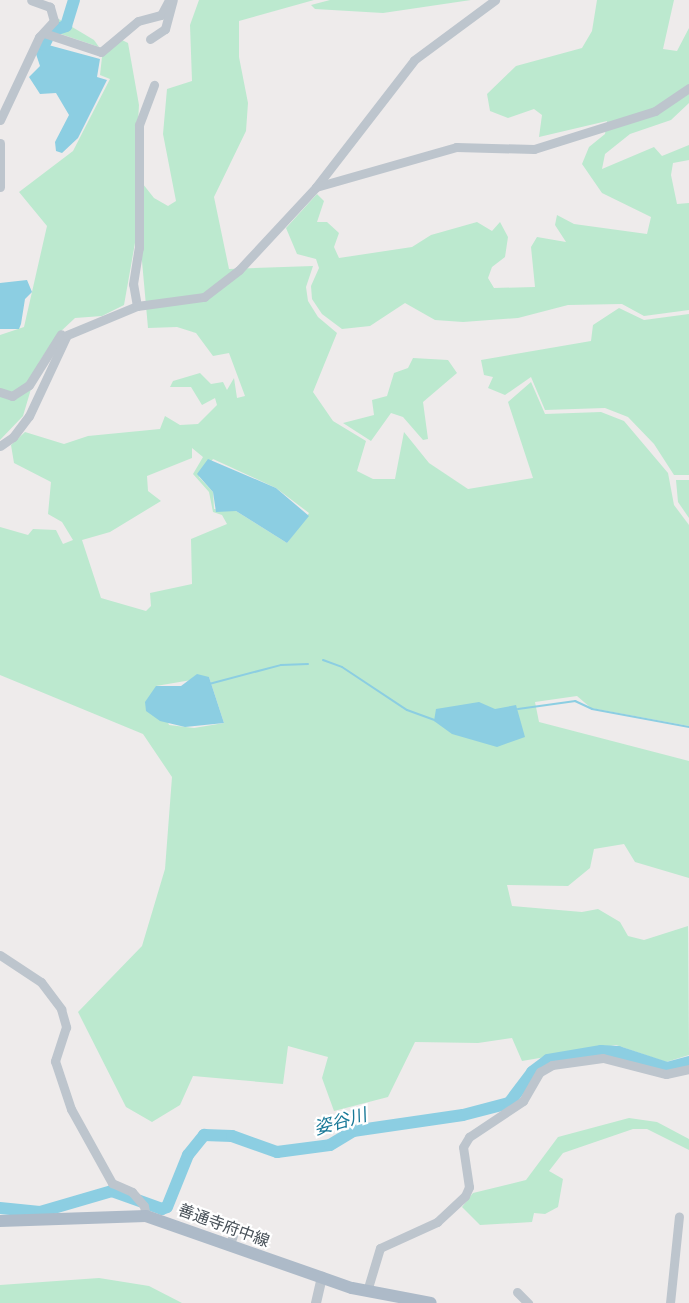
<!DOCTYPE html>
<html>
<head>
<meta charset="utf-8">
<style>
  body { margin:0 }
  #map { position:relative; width:689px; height:1303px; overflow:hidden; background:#eeebeb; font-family:Lato,"Noto Sans JP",sans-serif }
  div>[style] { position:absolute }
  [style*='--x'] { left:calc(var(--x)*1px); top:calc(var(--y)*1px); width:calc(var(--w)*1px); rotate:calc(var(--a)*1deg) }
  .green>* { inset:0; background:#bce9cf }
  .water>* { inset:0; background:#8ccee2 }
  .stream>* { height:2px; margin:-1px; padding:0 1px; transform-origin:1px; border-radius:1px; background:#8ccee2 }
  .river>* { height:12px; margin:-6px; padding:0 6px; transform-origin:6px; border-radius:6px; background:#8ccee2 }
  .minor>* { height:9px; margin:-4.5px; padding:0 4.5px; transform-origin:4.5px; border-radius:4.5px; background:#bdc5cd }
  .tertiary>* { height:10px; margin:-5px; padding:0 5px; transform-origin:5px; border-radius:5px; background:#bdc5cd }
  .primary>* { height:12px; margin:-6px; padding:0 6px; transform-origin:6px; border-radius:6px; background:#adbac8 }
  span { translate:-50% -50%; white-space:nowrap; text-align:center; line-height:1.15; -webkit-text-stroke:4.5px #fff; paint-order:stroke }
  .street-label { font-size:16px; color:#454e56 }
  .water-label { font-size:18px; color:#187897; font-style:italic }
</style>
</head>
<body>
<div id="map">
  <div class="green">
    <i style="clip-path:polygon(evenodd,199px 0,314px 0,239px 21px,239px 57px,248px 103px,246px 131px,214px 197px,229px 269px,313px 266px,306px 287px,308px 301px,318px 317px,337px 333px,313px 392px,333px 421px,366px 441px,357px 471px,373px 479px,395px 479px,404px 432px,429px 463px,468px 489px,533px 478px,508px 402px,531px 382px,545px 414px,601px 412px,624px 421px,668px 473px,674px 505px,689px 525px,689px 726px,591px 708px,577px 696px,535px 702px,539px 722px,689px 761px,689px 878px,635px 862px,624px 844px,594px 849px,590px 868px,568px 886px,507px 885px,512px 906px,582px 912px,598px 909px,620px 922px,628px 936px,644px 940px,688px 926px,689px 1055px,666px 1062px,616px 1045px,522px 1061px,512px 1038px,478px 1043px,415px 1042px,388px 1097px,334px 1111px,322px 1078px,328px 1057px,288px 1046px,283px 1084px,193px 1076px,180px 1105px,152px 1122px,126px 1107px,78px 1012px,142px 946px,165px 869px,172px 777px,143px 734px,0 675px,0 527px,28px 535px,33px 529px,56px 530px,63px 544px,73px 540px,62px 522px,48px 514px,51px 482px,14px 463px,11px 445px,25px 432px,64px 444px,88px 436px,160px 429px,165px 416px,180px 425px,198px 424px,217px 405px,215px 398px,202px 405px,191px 387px,170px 387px,173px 381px,200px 373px,211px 384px,223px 382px,227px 390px,234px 378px,237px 398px,245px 396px,229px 353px,213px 356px,196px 333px,177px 327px,148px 328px,141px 250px,135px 243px,124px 305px,102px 316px,75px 318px,58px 334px,39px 362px,23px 416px,0 440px,0 335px,24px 327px,47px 226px,19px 192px,73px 151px,110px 79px,100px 75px,102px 57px,120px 39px,128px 43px,139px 105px,135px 174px,154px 198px,168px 206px,176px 201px,163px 134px,167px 89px,192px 81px,190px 25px,199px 0,192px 448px,203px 457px,193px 474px,209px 492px,213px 512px,222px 515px,227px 524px,191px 539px,192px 584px,150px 593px,151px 606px,146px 611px,101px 598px,82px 540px,110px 532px,161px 501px,148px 491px,147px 476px,192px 458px,192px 448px,199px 0,213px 459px,276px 488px,309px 513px,287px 543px,236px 511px,214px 509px,213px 492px,199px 477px,213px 459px,199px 0,209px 677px,224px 723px,194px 728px,169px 725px,156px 686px,209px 677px)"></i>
    <i style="clip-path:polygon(330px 0,471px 0,383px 13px,315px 9px,311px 5px)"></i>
    <i style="clip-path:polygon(597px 0,674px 0,663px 49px,677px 51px,689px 28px,689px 103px,671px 120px,630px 134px,605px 154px,602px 169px,654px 147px,662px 156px,689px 145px,689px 160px,673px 163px,671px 175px,677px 204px,689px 203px,689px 310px,644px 316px,622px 304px,568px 305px,518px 318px,463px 322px,435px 320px,405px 303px,370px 326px,342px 329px,322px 314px,312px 299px,311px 286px,319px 268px,316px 259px,297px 254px,286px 228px,317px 194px,324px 201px,317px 222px,327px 222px,339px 233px,334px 247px,339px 258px,412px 247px,431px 235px,477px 222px,492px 231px,500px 222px,508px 237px,505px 257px,492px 267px,488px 278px,494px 288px,535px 287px,531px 247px,537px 237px,566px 242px,555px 225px,557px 215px,574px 224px,647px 234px,651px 217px,602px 193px,582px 164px,589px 147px,605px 134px,607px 121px,539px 137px,542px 115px,534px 109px,508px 118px,490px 111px,487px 94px,516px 66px,582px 48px,592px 31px)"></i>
    <i style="clip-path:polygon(57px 18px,94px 40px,99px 47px,49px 30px)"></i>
    <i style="clip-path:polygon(619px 308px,644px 320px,689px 314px,689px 475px,674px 475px,654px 444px,628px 417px,605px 408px,545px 410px,531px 377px,505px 395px,488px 388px,493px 377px,484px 375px,481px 360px,591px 341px,593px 325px)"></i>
    <i style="clip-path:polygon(413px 358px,448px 360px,457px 373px,423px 402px,428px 439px,423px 440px,403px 417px,391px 413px,371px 441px,343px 423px,374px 415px,372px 400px,387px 396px,394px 373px,408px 368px)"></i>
    <i style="clip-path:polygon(676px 480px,689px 480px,689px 518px,678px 502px)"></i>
    <i style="clip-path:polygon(629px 1118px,657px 1122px,689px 1139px,689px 1150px,647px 1129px,633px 1129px,563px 1153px,549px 1171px,563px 1179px,558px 1207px,545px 1214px,534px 1213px,532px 1222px,480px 1225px,462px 1207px,473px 1193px,526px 1180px,558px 1137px)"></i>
    <i style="clip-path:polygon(99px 1278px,149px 1286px,182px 1303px,0 1303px,0 1285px)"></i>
  </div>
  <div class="water">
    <i style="clip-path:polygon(41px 43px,100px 59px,97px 77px,107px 80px,78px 138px,62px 153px,56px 151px,55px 142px,69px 115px,56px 93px,40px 94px,29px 77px,40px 66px,36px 54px)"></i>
    <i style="clip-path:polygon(27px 280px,32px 292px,25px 299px,21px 324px,19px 329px,0 329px,0 283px)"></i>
    <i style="clip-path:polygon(208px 459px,276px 488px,309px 516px,287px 543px,236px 511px,216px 512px,213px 492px,197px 474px)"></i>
    <i style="clip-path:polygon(197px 674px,209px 677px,224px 723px,185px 727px,160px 721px,146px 711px,145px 702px,156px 686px,181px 686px)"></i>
    <i style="clip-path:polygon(479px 702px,495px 709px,516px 705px,525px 737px,497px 747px,452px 734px,434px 721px,436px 709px)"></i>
  </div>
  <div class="stream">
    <i style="--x:323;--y:660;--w:20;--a:20"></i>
    <i style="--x:342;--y:667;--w:78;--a:33.5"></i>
    <i style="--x:407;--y:710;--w:30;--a:20"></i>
    <i style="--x:209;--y:684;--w:74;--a:-14.8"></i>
    <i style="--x:281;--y:665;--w:27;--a:-2"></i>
    <i style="--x:518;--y:709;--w:58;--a:-8"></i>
    <i style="--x:575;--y:701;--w:19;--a:25"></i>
    <i style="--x:592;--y:709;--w:99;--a:10.5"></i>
  </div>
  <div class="river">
    <i style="--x:51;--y:31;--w:16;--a:-18"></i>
    <i style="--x:66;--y:26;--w:27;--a:-73"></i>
    <i style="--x:44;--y:45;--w:7;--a:-63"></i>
    <i style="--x:0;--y:1208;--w:40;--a:5.7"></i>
    <i style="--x:40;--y:1212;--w:75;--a:-16.3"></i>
    <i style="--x:112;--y:1191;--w:53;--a:19.8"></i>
    <i style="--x:162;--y:1209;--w:5;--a:-22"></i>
    <i style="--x:167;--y:1207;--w:56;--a:-68"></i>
    <i style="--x:188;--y:1155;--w:26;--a:-51"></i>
    <i style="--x:204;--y:1135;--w:28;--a:2"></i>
    <i style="--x:232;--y:1136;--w:48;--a:19.6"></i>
    <i style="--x:277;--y:1152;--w:53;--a:-7.5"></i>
    <i style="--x:330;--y:1145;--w:27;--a:-31"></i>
    <i style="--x:353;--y:1131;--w:111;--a:-8.3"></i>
    <i style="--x:463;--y:1115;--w:48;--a:-14.6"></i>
    <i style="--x:509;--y:1103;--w:39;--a:-53"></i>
    <i style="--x:532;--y:1072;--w:20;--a:-37"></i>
    <i style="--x:548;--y:1060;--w:54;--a:-9.6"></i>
    <i style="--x:601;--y:1051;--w:17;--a:3"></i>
    <i style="--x:618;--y:1052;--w:52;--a:18.1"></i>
    <i style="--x:667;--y:1068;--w:23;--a:-15"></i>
  </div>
  <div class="minor">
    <i style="--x:44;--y:33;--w:60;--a:18.4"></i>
    <i style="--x:101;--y:52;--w:48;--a:-40"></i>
    <i style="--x:138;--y:21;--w:24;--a:-15"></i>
    <i style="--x:161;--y:15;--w:17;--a:-62"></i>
    <i style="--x:150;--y:39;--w:18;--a:-34"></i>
    <i style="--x:165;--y:29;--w:30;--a:-75"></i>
    <i style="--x:0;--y:120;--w:92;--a:-64.8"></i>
    <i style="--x:39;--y:37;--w:22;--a:-47"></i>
    <i style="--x:54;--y:21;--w:15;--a:-106"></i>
    <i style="--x:50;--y:7;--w:20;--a:-160"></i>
    <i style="--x:0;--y:143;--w:44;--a:90"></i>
    <i style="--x:316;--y:187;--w:160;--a:-52.3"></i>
    <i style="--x:414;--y:60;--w:101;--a:-36.5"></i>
    <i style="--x:137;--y:306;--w:22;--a:-100"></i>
    <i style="--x:133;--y:284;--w:36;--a:-81"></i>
    <i style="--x:139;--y:248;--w:123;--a:-90"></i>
    <i style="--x:139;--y:125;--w:43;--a:-69.4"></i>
    <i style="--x:0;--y:392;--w:13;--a:18"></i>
    <i style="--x:12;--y:396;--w:20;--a:-33"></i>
    <i style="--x:29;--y:385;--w:60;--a:-57.9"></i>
    <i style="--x:0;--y:446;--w:16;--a:-35"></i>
    <i style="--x:13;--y:437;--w:26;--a:-53"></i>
    <i style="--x:29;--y:416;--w:89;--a:-64.9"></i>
    <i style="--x:67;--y:335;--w:76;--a:-22.5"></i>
    <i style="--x:137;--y:306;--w:68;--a:-7.7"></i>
    <i style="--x:204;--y:297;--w:44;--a:-37.6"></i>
    <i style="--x:239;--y:270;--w:113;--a:-47.1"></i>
    <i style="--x:316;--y:187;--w:146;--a:-15.9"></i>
    <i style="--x:456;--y:147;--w:78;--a:1.5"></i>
    <i style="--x:534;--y:149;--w:127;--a:-17.4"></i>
    <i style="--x:655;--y:111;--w:41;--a:-34.1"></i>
    <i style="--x:0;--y:955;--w:49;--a:33.4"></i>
    <i style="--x:41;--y:982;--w:34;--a:53"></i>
    <i style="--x:61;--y:1009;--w:19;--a:74"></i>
    <i style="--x:66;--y:1027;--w:36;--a:108"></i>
    <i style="--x:55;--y:1061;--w:51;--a:71.6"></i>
    <i style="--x:71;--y:1109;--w:85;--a:61"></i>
    <i style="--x:112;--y:1183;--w:22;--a:24"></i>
    <i style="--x:132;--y:1192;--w:18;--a:49"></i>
    <i style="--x:144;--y:1206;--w:10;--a:79"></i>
    <i style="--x:230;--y:1244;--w:18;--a:-71"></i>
    <i style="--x:367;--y:1291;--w:45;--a:-73.2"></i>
    <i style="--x:380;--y:1248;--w:63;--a:-24.5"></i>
    <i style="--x:437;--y:1222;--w:38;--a:-43"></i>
    <i style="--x:465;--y:1196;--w:10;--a:-66"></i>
    <i style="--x:469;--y:1187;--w:40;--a:-98.5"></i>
    <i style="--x:463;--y:1147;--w:12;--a:-59"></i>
    <i style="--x:469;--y:1137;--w:65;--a:-33.7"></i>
    <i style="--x:523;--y:1101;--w:34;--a:-60"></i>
    <i style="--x:540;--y:1072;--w:14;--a:-30"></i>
    <i style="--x:552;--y:1065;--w:51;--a:-7.8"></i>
    <i style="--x:603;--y:1058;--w:65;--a:14.3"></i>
    <i style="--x:666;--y:1074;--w:24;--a:-12"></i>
    <i style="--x:517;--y:1292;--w:16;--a:45"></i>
    <i style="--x:670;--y:1303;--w:87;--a:-84.1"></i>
  </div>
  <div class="tertiary">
    <i style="--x:316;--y:1303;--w:27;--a:-77"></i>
  </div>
  <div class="primary">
    <i style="--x:0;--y:1221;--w:146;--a:-2"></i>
    <i style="--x:146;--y:1216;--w:218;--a:19.3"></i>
    <i style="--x:352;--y:1288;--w:80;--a:10.8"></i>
  </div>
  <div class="street-label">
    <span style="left:224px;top:1225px;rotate:20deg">善通寺府中線</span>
  </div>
  <div class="water-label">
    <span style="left:340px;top:1121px;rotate:-16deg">姿谷川</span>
  </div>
</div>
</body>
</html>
